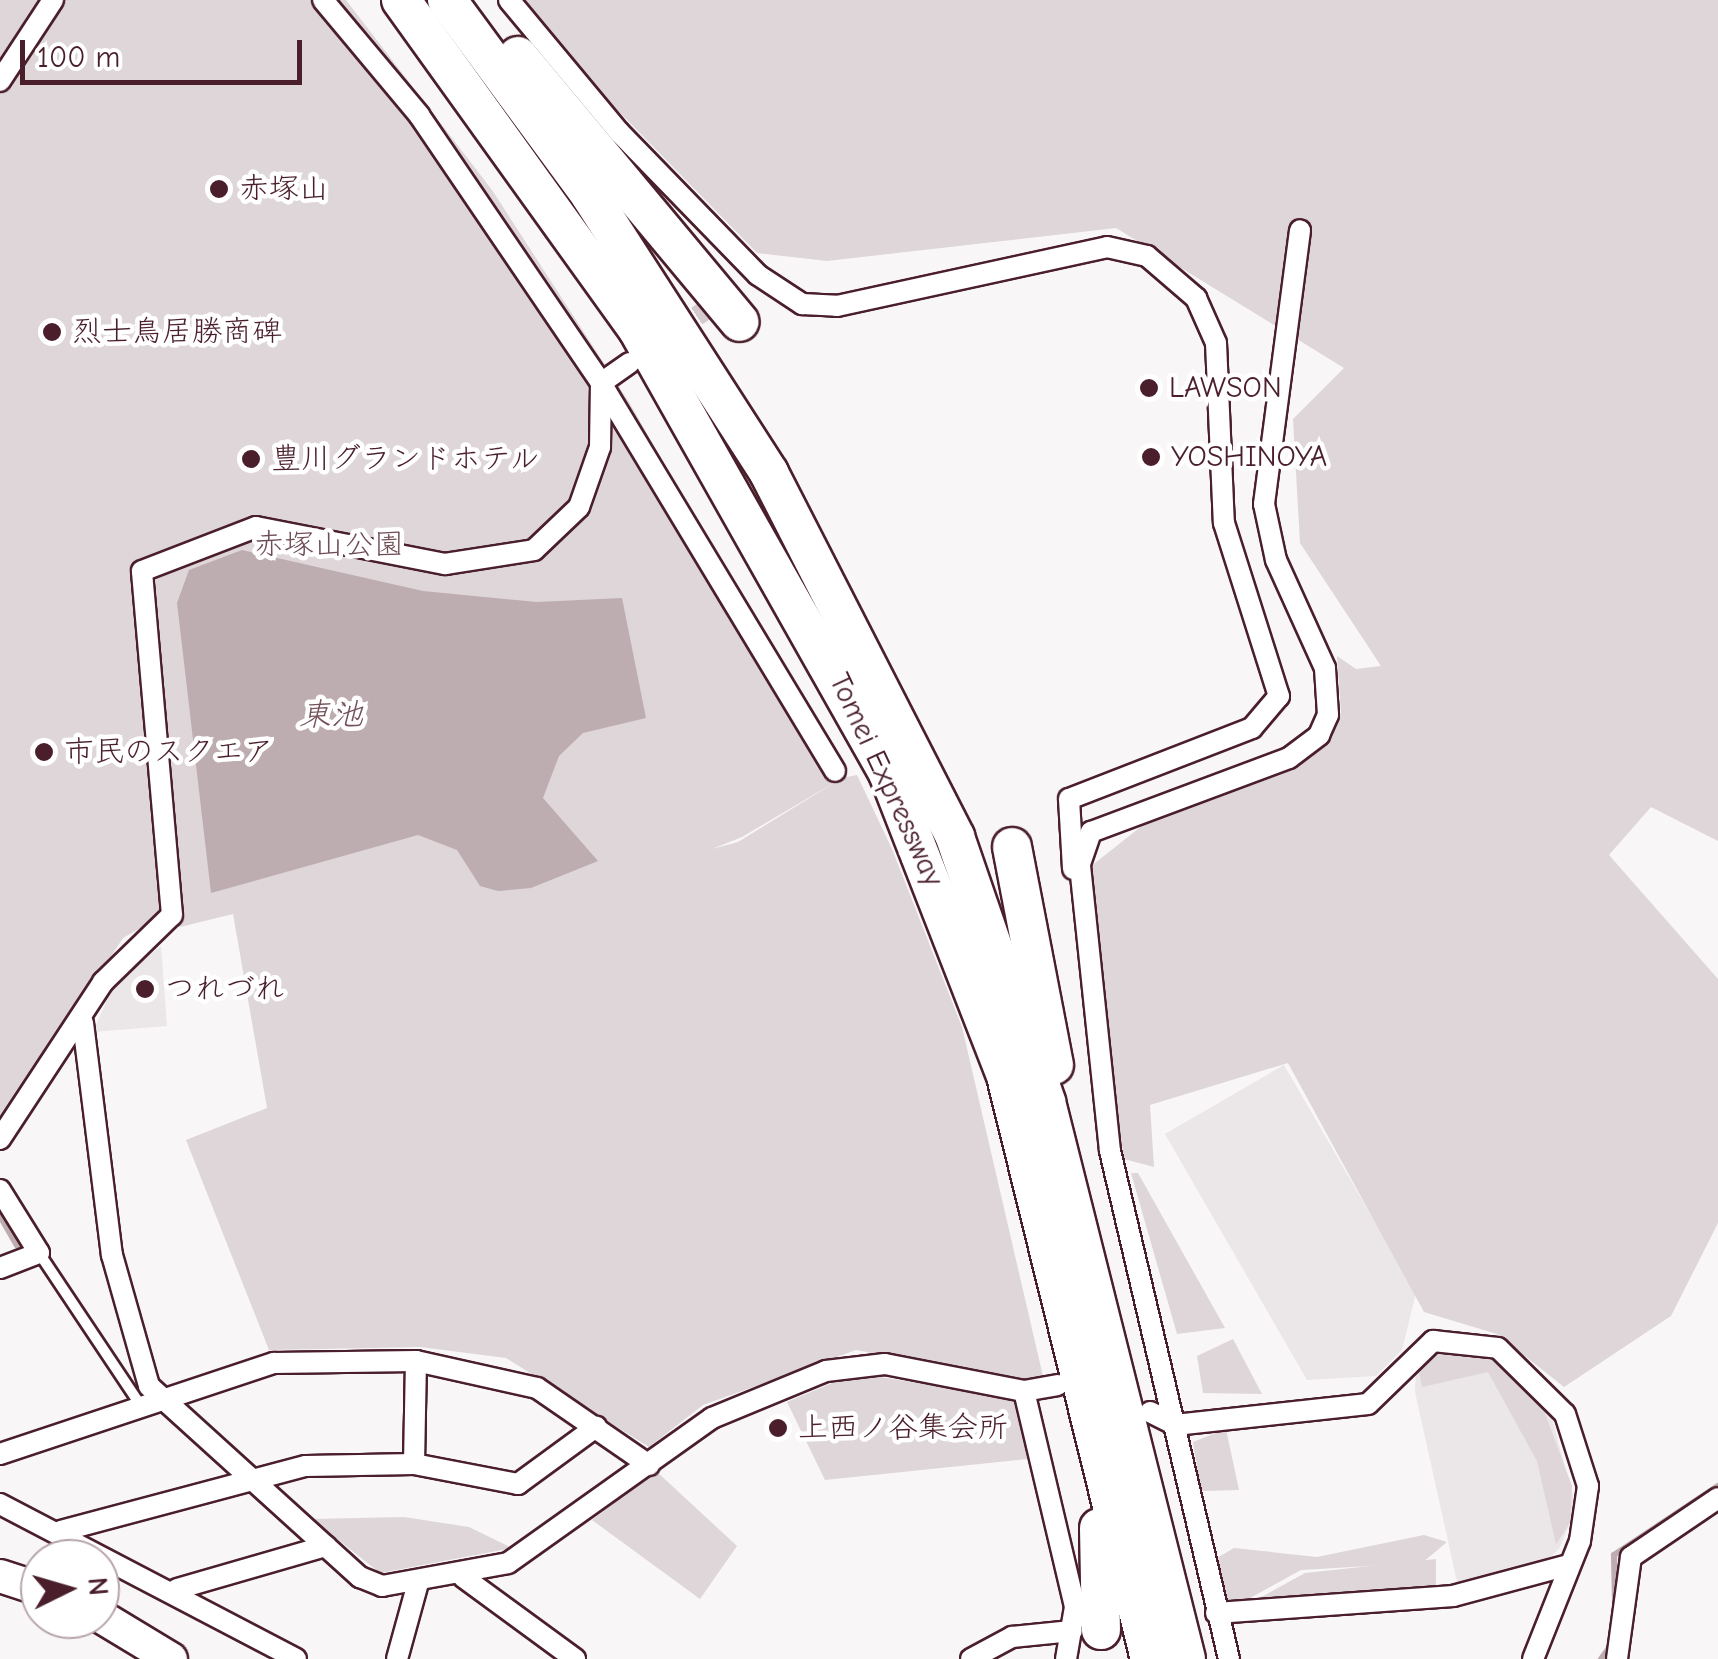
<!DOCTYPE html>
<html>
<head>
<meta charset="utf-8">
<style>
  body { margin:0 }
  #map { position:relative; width:1718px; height:1659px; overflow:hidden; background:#f8f6f7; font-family:"Comic Neue","Klee One",sans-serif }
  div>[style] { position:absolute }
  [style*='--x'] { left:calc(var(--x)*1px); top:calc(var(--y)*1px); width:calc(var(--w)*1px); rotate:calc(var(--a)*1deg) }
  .built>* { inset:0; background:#ebe6e8 }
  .green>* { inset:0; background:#ded6d9 }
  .water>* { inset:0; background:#bdadb0 }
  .stream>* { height:6px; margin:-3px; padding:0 3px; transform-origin:3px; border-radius:3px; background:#bdadb0 }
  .street-tunnel>* { height:20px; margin-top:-10px; transform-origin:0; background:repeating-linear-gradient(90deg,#d5cbce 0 20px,transparent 0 30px) }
  .roads { filter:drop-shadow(2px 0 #4a1f2b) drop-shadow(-2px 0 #4a1f2b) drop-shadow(0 2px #4a1f2b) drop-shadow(0 -2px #4a1f2b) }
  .lane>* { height:10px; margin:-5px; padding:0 5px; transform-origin:5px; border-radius:5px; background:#fff }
  .street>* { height:20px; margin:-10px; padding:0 10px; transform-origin:10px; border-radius:10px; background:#fff }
  .primary>* { height:32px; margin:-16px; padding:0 16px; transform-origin:16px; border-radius:16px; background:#fff }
  .highway>* { height:38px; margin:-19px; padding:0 19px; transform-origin:19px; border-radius:19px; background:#fff }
  .dots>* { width:28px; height:28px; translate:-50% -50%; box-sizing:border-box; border:5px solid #fff; border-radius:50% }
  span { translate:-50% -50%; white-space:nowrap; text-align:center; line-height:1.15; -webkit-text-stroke:9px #fff; paint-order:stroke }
  .poi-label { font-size:30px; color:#4a1f2b }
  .left { translate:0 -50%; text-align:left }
  .park-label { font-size:30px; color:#6f4d56 }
  .street-label { font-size:30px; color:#4a1f2b }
  .water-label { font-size:32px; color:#72515a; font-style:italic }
  .north { position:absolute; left:20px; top:1539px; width:100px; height:100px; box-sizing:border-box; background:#fff; border:2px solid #b7a5aa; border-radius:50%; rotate:85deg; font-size:28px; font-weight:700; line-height:40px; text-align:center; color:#4a1f2b }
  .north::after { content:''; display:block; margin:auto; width:35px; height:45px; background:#4a1f2b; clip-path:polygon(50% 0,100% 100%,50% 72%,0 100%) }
  .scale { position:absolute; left:20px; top:40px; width:282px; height:45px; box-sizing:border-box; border:5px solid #4a1f2b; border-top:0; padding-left:12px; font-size:30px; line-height:35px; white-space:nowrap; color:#4a1f2b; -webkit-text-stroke:8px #fff; paint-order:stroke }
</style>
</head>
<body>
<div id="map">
  <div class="built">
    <i style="clip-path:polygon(161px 946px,167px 1026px,93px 1032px,114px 984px)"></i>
    <i style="clip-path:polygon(1284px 1065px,1416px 1293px,1402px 1350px,1376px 1376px,1307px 1380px,1165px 1134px)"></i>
    <i style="clip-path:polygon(1434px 1348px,1529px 1383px,1551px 1415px,1576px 1508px,1559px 1549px,1537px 1569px,1458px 1586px,1415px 1392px,1416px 1368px)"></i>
  </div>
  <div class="green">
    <i style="clip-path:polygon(evenodd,0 0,346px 0,492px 190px,629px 402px,842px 778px,857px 775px,892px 849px,962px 1027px,1045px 1385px,856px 1350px,703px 1405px,649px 1447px,506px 1358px,420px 1347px,269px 1350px,186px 1140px,267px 1108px,233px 914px,180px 927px,156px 919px,123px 938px,0 1127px,0 0,842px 778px,738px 842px,712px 849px,742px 837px,842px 778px)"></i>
    <i style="clip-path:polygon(522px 0,1718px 0,1718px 841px,1651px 807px,1609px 855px,1718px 979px,1718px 1223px,1671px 1316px,1564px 1387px,1497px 1334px,1424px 1312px,1288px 1063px,1150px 1105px,1154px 1167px,1124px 1159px,1085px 871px,1143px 825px,1288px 766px,1330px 737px,1341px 712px,1337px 656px,1356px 669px,1381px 666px,1300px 543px,1293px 419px,1344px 368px,1116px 228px,827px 261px,757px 253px,552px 43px)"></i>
    <i style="clip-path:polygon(1131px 1173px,1138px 1173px,1225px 1328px,1177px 1334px)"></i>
    <i style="clip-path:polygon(1233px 1339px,1262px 1394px,1203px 1393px,1197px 1356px)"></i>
    <i style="clip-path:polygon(1450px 1345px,1487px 1350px,1528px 1382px,1543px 1408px,1572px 1486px,1570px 1523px,1556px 1544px,1537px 1461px,1488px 1372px,1422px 1387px,1418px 1366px)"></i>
    <i style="clip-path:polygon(856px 1373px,1009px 1398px,1021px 1408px,1027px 1459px,825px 1480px,787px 1402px)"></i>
    <i style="clip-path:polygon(1226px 1429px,1239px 1490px,1201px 1491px,1193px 1442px)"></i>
    <i style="clip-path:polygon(656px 1471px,737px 1546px,700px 1599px,592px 1520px)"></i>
    <i style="clip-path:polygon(404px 1517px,469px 1527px,512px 1548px,380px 1573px,312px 1519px)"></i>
    <i style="clip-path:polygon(1424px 1535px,1447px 1542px,1422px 1563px,1301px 1570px,1239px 1604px,1226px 1602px,1212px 1561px,1234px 1548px,1317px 1557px)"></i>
    <i style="clip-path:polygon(1436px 1559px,1436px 1590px,1258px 1599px,1305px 1573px)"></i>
  </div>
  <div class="water">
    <i style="clip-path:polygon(242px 550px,423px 591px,537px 602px,622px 598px,646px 718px,583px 733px,559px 756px,543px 798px,598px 861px,531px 888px,498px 891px,480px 886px,457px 850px,418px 835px,211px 893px,177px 603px,189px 570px)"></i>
  </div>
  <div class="stream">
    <i style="--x:0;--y:1216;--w:34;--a:60"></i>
    <i style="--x:1615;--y:1604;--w:49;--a:-91.2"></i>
    <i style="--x:1614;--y:1555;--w:125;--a:-33.6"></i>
    <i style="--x:1601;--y:1659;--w:17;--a:-54"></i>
  </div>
  <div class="street-tunnel">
    <i style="--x:672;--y:333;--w:80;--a:-34.3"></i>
  </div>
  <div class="roads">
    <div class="lane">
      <i style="--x:39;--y:1253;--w:184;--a:56.3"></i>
    </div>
    <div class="street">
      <i style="--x:323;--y:0;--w:150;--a:50.1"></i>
      <i style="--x:419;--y:115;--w:324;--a:55.8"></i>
      <i style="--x:601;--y:383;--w:453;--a:58.9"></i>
      <i style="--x:509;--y:0;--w:172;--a:50.2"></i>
      <i style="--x:619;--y:132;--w:199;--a:45.8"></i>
      <i style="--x:758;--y:275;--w:53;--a:33.4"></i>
      <i style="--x:802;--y:304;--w:35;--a:3"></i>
      <i style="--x:837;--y:306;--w:276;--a:-12.3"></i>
      <i style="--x:1107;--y:247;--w:41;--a:12.7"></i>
      <i style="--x:1147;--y:256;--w:65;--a:40.6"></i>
      <i style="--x:1196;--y:298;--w:49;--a:66"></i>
      <i style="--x:1216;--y:343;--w:180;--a:87.5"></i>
      <i style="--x:1224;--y:523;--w:182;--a:72.4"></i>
      <i style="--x:1279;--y:696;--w:42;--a:130.2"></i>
      <i style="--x:1252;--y:728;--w:196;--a:158.8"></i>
      <i style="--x:1069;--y:799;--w:70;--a:86.7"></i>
      <i style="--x:0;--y:81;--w:97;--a:-56.8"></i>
      <i style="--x:83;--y:1023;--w:234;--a:82.9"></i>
      <i style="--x:112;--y:1255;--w:136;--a:74.2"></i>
      <i style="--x:149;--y:1386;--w:285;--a:42.2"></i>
      <i style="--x:360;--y:1577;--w:24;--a:22"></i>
      <i style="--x:382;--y:1586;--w:128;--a:-10.3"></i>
      <i style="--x:508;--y:1563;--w:250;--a:-35.4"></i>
      <i style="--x:712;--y:1418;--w:123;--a:-22.4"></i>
      <i style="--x:826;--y:1371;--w:59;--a:-6.8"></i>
      <i style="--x:885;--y:1364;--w:142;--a:11"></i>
      <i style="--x:1024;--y:1391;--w:34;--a:-10"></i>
      <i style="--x:0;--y:1139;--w:188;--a:-56.7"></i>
      <i style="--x:103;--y:982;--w:96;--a:-44.2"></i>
      <i style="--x:172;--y:915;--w:345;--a:-95"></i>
      <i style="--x:142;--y:571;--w:122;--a:-21.1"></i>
      <i style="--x:256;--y:527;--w:193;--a:11.1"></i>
      <i style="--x:445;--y:564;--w:90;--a:-8.9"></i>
      <i style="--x:534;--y:550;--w:62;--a:-43.7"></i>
      <i style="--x:579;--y:507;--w:64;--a:-70.7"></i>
      <i style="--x:600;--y:447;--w:64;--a:-89.1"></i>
      <i style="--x:601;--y:383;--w:35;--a:-35"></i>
      <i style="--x:0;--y:1190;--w:74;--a:58.2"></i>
      <i style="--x:39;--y:1253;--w:42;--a:159"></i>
      <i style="--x:1024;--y:1391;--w:222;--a:76.7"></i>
      <i style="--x:1075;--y:1607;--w:53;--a:99.8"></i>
      <i style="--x:1150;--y:1412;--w:28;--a:27"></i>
      <i style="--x:1175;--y:1425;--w:194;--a:-6.2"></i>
      <i style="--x:1368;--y:1404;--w:91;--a:-44.1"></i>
      <i style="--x:1433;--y:1341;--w:65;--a:6.1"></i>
      <i style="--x:1498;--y:1348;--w:94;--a:44.6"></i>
      <i style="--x:1565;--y:1414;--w:76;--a:72.3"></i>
      <i style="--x:1588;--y:1486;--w:56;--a:98.3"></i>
      <i style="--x:1580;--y:1541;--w:127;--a:111.7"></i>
      <i style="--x:0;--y:1454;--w:289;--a:-18.4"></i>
      <i style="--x:274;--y:1363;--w:142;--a:-0.8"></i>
      <i style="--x:416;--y:1361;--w:124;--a:12.6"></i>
      <i style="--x:537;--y:1388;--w:136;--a:34.5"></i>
      <i style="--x:414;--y:1464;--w:103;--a:-88.9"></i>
      <i style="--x:0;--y:1504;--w:334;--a:27.6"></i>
      <i style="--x:61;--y:1531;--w:253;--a:-14.9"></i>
      <i style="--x:306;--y:1466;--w:108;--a:-1.1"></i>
      <i style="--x:414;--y:1464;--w:106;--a:10.9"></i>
      <i style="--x:518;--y:1484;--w:97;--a:-36.2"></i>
      <i style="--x:463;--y:1577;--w:139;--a:36.2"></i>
      <i style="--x:177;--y:1589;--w:155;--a:-16.1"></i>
      <i style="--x:1216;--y:1613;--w:238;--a:-4.1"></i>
      <i style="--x:1453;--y:1596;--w:120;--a:-15"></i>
      <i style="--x:397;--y:1659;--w:79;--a:-74.6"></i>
      <i style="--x:971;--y:1659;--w:47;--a:-28.2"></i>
      <i style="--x:1012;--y:1637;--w:60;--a:-5.7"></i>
      <i style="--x:1229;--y:1659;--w:522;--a:-103.18"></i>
      <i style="--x:1110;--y:1151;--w:289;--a:-96"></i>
      <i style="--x:1080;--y:864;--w:34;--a:-71"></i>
      <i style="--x:1091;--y:832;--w:211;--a:-20.5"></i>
      <i style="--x:1289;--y:758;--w:38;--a:-37"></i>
      <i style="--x:1319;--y:735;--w:22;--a:-66"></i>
      <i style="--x:1328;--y:715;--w:47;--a:-93.7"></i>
      <i style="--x:1325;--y:668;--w:119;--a:-114.4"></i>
      <i style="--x:1276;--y:560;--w:57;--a:-102.1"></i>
      <i style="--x:1264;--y:504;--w:276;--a:-82.5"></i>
      <i style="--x:1617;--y:1659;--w:103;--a:-82.2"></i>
      <i style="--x:1631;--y:1557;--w:105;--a:-34.1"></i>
    </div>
    <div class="primary">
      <i style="--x:0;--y:1576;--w:42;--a:18"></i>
      <i style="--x:100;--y:1616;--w:83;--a:31.2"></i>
    </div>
    <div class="highway">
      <i style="--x:401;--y:0;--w:406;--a:54.3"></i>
      <i style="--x:638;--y:330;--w:509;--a:60.56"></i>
      <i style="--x:888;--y:773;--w:325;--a:68.7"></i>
      <i style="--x:1006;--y:1076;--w:601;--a:76.13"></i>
      <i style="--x:447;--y:0;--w:242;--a:53.7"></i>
      <i style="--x:590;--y:195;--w:331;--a:57.2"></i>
      <i style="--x:769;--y:473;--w:409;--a:62.9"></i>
      <i style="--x:955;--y:837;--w:280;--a:71"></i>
      <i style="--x:1046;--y:1102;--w:574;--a:75.89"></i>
      <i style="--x:518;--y:56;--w:346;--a:50.2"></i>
      <i style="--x:1012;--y:847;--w:222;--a:79.1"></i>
      <i style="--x:1099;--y:1528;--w:102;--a:88.9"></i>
    </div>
  </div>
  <div class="dots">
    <i style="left:219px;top:189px;background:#4a1f2b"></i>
    <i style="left:52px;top:332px;background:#4a1f2b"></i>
    <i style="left:1149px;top:388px;background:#4a1f2b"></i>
    <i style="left:1151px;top:457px;background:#4a1f2b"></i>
    <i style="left:251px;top:459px;background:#4a1f2b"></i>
    <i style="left:44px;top:752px;background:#4a1f2b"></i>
    <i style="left:145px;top:989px;background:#4a1f2b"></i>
    <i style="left:778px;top:1428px;background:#4a1f2b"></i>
  </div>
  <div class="poi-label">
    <span class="left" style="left:239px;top:189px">赤塚山</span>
    <span class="left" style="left:72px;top:332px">烈士鳥居勝商碑</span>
    <span class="left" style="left:1169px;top:388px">LAWSON</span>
    <span class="left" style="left:1171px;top:457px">YOSHINOYA</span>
    <span class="left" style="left:271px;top:459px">豊川グランドホテル</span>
    <span class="left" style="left:64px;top:752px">市民のスクエア</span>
    <span class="left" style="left:165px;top:989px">つれづれ</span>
    <span class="left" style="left:798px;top:1428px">上西ノ谷集会所</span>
  </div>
  <div class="park-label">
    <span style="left:329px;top:545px">赤塚山公園</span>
  </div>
  <div class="street-label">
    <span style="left:886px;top:780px;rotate:65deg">Tomei Expressway</span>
  </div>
  <div class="water-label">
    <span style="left:331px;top:715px">東池</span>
  </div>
  <div class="north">N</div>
  <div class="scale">100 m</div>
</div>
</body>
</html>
